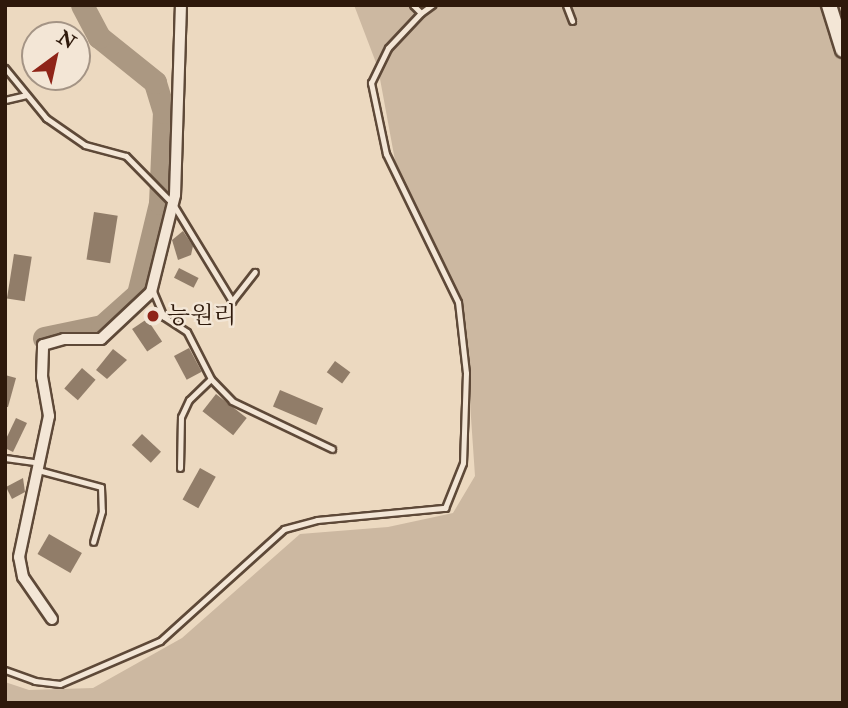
<!DOCTYPE html>
<html>
<head>
<meta charset="utf-8">
<style>
  body { margin:0 }
  #map { position:relative; width:848px; height:708px; overflow:hidden; background:#ecd9c0; font-family:"IM FELL Double Pica","Noto Serif KR",serif }
  div>[style] { position:absolute }
  [style*='--x'] { left:calc(var(--x)*1px); top:calc(var(--y)*1px); width:calc(var(--w)*1px); rotate:calc(var(--a)*1deg) }
  .green>* { inset:0; background:#ccb8a1 }
  .river>* { height:23px; margin:-11.5px; padding:0 11.5px; transform-origin:11.5px; border-radius:11.5px; background:#ab9882 }
  .building>* { inset:0; background:#917d69; transform-origin:0 0 }
  .roads { filter:drop-shadow(2px 0 #5e4938) drop-shadow(-2px 0 #5e4938) drop-shadow(0 2px #5e4938) drop-shadow(0 -2px #5e4938) }
  .service>* { height:5px; margin:-2.5px; padding:0 2.5px; transform-origin:2.5px; border-radius:2.5px; background:#f3e6d6 }
  .minor>* { height:10px; margin:-5px; padding:0 5px; transform-origin:5px; border-radius:5px; background:#f3e6d6 }
  .tertiary>* { height:14px; margin:-7px; padding:0 7px; transform-origin:7px; border-radius:7px; background:#f3e6d6 }
  .dots>* { width:19px; height:19px; translate:-50% -50%; box-sizing:border-box; border:4px solid #f3e6d6; border-radius:50% }
  span { translate:-50% -50%; white-space:nowrap; text-align:center; line-height:1.15; -webkit-text-stroke:5px #f3e6d6; paint-order:stroke }
  .poi-label { font-size:24px; color:#2e190b }
  .left { translate:0 -50%; text-align:left }
  .frame { position:absolute; inset:0; border:7px solid #2e190b; pointer-events:none }
  .north { position:absolute; left:21px; top:21px; width:70px; height:70px; box-sizing:border-box; background:#f3e6d6; border:2px solid #a49485; border-radius:50%; rotate:33deg; font-size:19px; font-weight:700; line-height:28px; text-align:center; color:#2e190b }
  .north::after { content:''; display:block; margin:auto; width:24px; height:32px; background:#8f2418; clip-path:polygon(50% 0,100% 100%,50% 72%,0 100%) }
</style>
</head>
<body>
<div id="map">
  <div class="green">
    <i style="clip-path:polygon(354px 5px,843px 5px,843px 703px,5px 703px,5px 682px,29px 690px,93px 688px,182px 638px,300px 534px,388px 527px,453px 513px,475px 476px,463px 301px,396px 166px,378px 68px)"></i>
  </div>
  <div class="river">
    <i style="--x:44;--y:338;--w:59;--a:-11.7"></i>
    <i style="--x:102;--y:326;--w:48;--a:-41.6"></i>
    <i style="--x:138;--y:294;--w:94;--a:-76.4"></i>
    <i style="--x:160;--y:203;--w:91;--a:-87.5"></i>
    <i style="--x:164;--y:112;--w:31;--a:-107"></i>
    <i style="--x:155;--y:82;--w:72;--a:-141.2"></i>
    <i style="--x:99;--y:37;--w:36;--a:-118"></i>
  </div>
  <div class="building">
    <i style="left:94px;top:212px;width:24px;height:48px;rotate:9deg"></i>
    <i style="clip-path:polygon(183px 231px,193px 246px,191px 255px,178px 260px,172px 240px)"></i>
    <i style="left:14px;top:254px;width:18px;height:45px;rotate:9deg"></i>
    <i style="left:179px;top:268px;width:22px;height:11px;rotate:27deg"></i>
    <i style="left:147px;top:319px;width:27px;height:18px;rotate:56deg"></i>
    <i style="left:189px;top:348px;width:27px;height:17px;rotate:62deg"></i>
    <i style="clip-path:polygon(113px 349px,127px 360px,107px 379px,96px 370px)"></i>
    <i style="left:335px;top:361px;width:19px;height:14px;rotate:36deg"></i>
    <i style="left:82px;top:368px;width:18px;height:27px;rotate:41deg"></i>
    <i style="clip-path:polygon(5px 375px,16px 378px,8px 407px,5px 407px)"></i>
    <i style="left:280px;top:390px;width:47px;height:18px;rotate:23deg"></i>
    <i style="left:216px;top:394px;width:39px;height:22px;rotate:38deg"></i>
    <i style="clip-path:polygon(16px 418px,27px 423px,13px 452px,5px 448px,5px 441px)"></i>
    <i style="left:142px;top:434px;width:26px;height:15px;rotate:43deg"></i>
    <i style="left:200px;top:468px;width:18px;height:36px;rotate:29deg"></i>
    <i style="clip-path:polygon(23px 478px,25px 492px,12px 499px,6px 487px)"></i>
    <i style="left:49px;top:534px;width:38px;height:23px;rotate:30deg"></i>
  </div>
  <div class="roads">
    <div class="service">
      <i style="--x:413;--y:5;--w:11;--a:45"></i>
      <i style="--x:421;--y:13;--w:14;--a:-36"></i>
      <i style="--x:566;--y:5;--w:17;--a:69"></i>
      <i style="--x:5;--y:68;--w:65;--a:50.6"></i>
      <i style="--x:46;--y:118;--w:47;--a:34.7"></i>
      <i style="--x:85;--y:145;--w:42;--a:15"></i>
      <i style="--x:126;--y:156;--w:67;--a:45.6"></i>
      <i style="--x:173;--y:204;--w:114;--a:58.7"></i>
      <i style="--x:232;--y:301;--w:37;--a:-52"></i>
      <i style="--x:5;--y:100;--w:22;--a:-13"></i>
      <i style="--x:152;--y:289;--w:30;--a:67"></i>
      <i style="--x:164;--y:317;--w:27;--a:33"></i>
      <i style="--x:187;--y:332;--w:53;--a:62.9"></i>
      <i style="--x:211;--y:379;--w:30;--a:46"></i>
      <i style="--x:232;--y:401;--w:111;--a:25.6"></i>
      <i style="--x:5;--y:458;--w:35;--a:8"></i>
      <i style="--x:180;--y:468;--w:51;--a:-88.9"></i>
      <i style="--x:181;--y:417;--w:19;--a:-65"></i>
      <i style="--x:189;--y:400;--w:30;--a:-44"></i>
      <i style="--x:38;--y:470;--w:65;--a:15.1"></i>
      <i style="--x:101;--y:487;--w:24;--a:88"></i>
      <i style="--x:102;--y:511;--w:32;--a:106"></i>
      <i style="--x:5;--y:670;--w:32;--a:20"></i>
      <i style="--x:35;--y:681;--w:25;--a:7"></i>
      <i style="--x:60;--y:684;--w:109;--a:-23.3"></i>
      <i style="--x:160;--y:641;--w:167;--a:-42.1"></i>
      <i style="--x:284;--y:529;--w:34;--a:-15"></i>
      <i style="--x:317;--y:520;--w:129;--a:-5.4"></i>
      <i style="--x:445;--y:508;--w:48;--a:-68.2"></i>
      <i style="--x:463;--y:463;--w:90;--a:-88.1"></i>
      <i style="--x:466;--y:373;--w:71;--a:-96.4"></i>
      <i style="--x:458;--y:302;--w:165;--a:-115.9"></i>
      <i style="--x:386;--y:154;--w:73;--a:-101.9"></i>
      <i style="--x:371;--y:83;--w:39;--a:-64"></i>
      <i style="--x:388;--y:48;--w:48;--a:-46.7"></i>
    </div>
    <div class="minor">
      <i style="--x:52;--y:619;--w:51;--a:-124.6"></i>
      <i style="--x:23;--y:577;--w:20;--a:-101"></i>
      <i style="--x:19;--y:557;--w:144;--a:-78"></i>
      <i style="--x:49;--y:416;--w:40;--a:-100"></i>
      <i style="--x:42;--y:377;--w:32;--a:-88"></i>
      <i style="--x:43;--y:345;--w:22;--a:-16"></i>
      <i style="--x:64;--y:339;--w:37;--a:0"></i>
      <i style="--x:101;--y:339;--w:69;--a:-43.2"></i>
      <i style="--x:151;--y:292;--w:100;--a:-76.1"></i>
      <i style="--x:175;--y:195;--w:190;--a:-88.2"></i>
    </div>
    <div class="tertiary">
      <i style="--x:829;--y:5;--w:47;--a:72.7"></i>
    </div>
  </div>
  <div class="dots">
    <i style="left:153px;top:316px;background:#8f2418"></i>
  </div>
  <div class="poi-label">
    <span class="left" style="left:167px;top:316px">능원리</span>
  </div>
  <div class="frame"></div>
  <div class="north">N</div>
</div>
</body>
</html>
